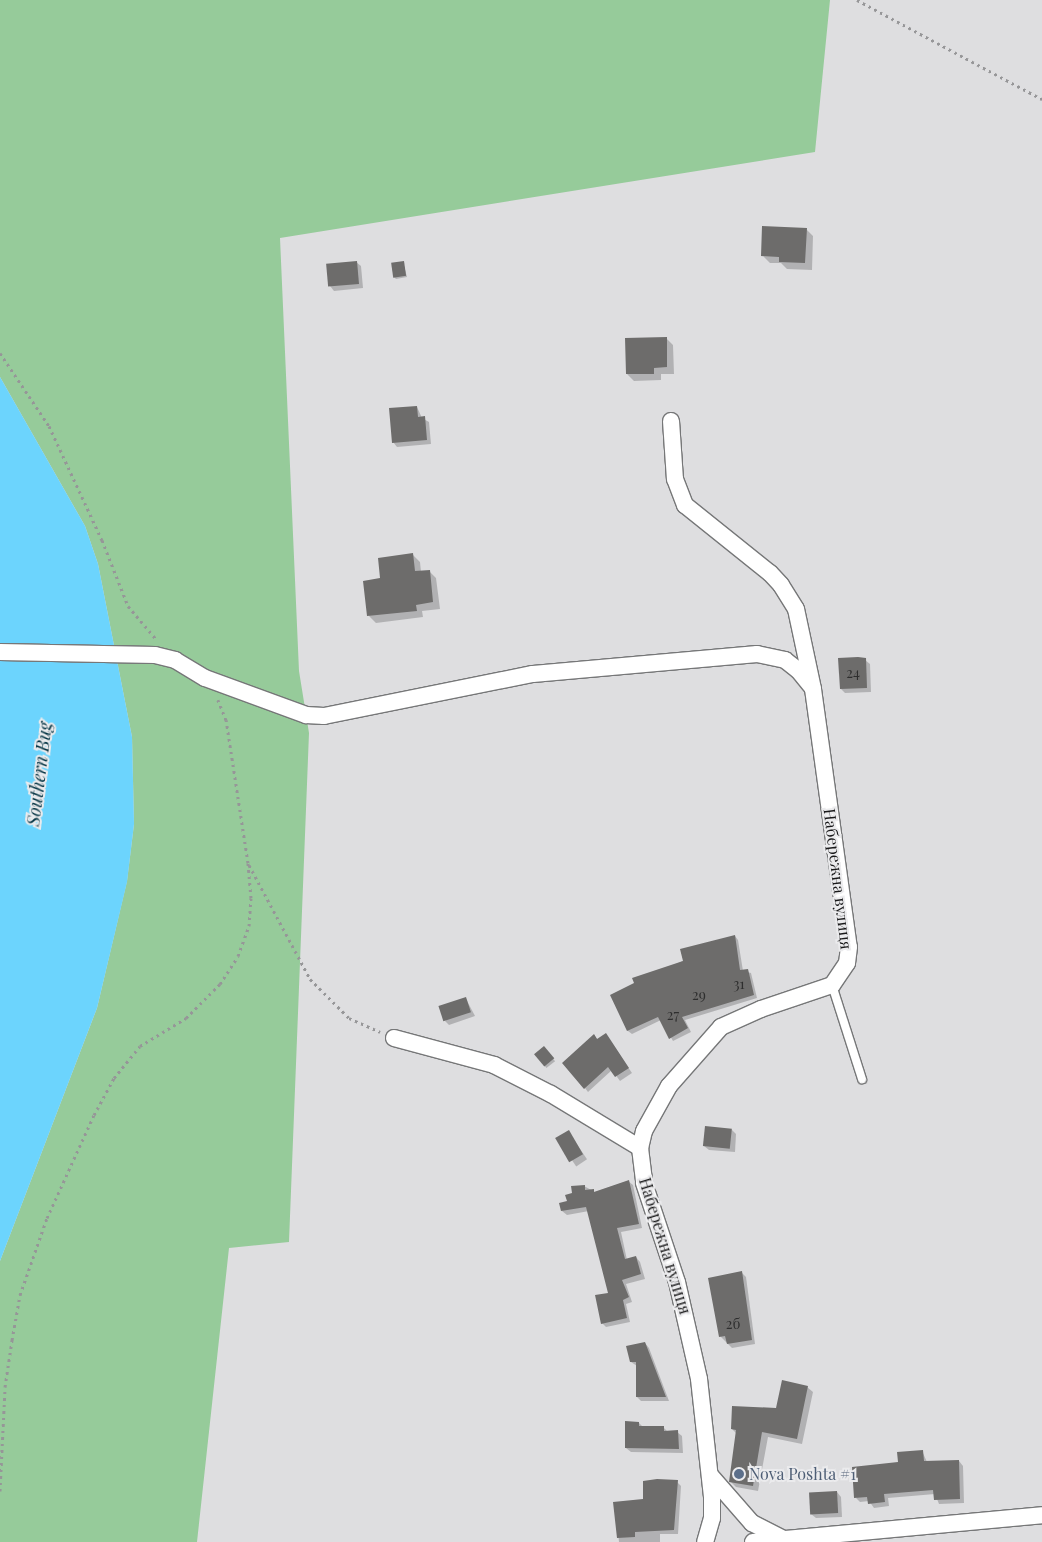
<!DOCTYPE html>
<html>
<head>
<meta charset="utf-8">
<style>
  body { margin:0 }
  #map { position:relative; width:1042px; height:1542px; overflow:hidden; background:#dedee0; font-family:"Playfair Display",serif }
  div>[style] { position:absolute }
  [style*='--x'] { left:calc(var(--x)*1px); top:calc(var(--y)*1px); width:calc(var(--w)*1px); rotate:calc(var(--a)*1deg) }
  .green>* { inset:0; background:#96cb9a }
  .water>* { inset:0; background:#6cd4fd }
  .shadow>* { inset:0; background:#0003; transform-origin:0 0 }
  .building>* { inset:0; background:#6d6c6b; transform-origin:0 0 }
  .path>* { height:3px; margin-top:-1.5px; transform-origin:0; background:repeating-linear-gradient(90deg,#969698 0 2.5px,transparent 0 6.5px) }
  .roads { filter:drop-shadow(1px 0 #767778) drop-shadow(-1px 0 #767778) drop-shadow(0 1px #767778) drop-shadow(0 -1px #767778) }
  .service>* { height:8px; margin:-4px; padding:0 4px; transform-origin:4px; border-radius:4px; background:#fff }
  .minor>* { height:16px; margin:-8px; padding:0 8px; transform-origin:8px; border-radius:8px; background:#fff }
  .dots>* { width:14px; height:14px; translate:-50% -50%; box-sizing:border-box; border:2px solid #ebebed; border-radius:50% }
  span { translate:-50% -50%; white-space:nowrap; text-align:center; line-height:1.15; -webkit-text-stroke:4px #ebebed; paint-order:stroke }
  .number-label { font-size:14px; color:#2e2e2e }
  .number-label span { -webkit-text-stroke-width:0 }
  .street-label { font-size:16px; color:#19191a }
  .service-label { font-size:16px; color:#4e5e75 }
  .left { translate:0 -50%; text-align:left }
  .water-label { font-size:18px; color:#003141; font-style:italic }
</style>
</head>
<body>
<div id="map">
  <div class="green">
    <i style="clip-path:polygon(0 0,830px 0,815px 152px,280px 238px,299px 671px,309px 733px,289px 1242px,229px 1248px,197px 1542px,0 1542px,0 1261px,97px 1008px,127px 881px,134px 824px,132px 737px,98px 564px,85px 526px,0 377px)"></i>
  </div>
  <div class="water">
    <i style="clip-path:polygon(0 377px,85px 526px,98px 564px,132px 737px,134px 824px,127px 882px,97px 1008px,0 1261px)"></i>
  </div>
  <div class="shadow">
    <i style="clip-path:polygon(806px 229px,813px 236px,812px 270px,787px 269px,781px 263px,770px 263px,763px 256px)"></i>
    <i style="clip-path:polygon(356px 262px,361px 266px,363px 288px,334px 291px,330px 286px)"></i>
    <i style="clip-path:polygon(403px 262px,407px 277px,396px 279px,394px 277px)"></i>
    <i style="clip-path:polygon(666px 338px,673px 345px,674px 374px,661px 374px,661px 380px,634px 381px,627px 374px)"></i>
    <i style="clip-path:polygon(417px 407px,422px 418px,429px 422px,431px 444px,397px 447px,393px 442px)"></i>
    <i style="clip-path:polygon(413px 555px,420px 562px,421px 572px,429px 571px,436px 578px,440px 609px,422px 611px,423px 617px,376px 623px,369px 616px,365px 582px,382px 580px)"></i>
    <i style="clip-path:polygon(865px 660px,870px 664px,871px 692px,845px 693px,841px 689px)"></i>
    <i style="clip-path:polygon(735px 936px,738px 940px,743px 971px,751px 973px,757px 998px,685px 1020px,691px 1032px,673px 1041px,661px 1020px,632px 1034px,628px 1031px,611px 995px)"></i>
    <i style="clip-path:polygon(466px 999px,475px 1016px,449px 1025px,445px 1021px)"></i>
    <i style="clip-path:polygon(594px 1035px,598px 1040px,606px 1035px,632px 1073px,620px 1081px,612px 1070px,588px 1092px,585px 1088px)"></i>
    <i style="left:544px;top:1047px;width:18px;height:11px;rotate:52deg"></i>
    <i style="clip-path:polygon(732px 1130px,736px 1134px,735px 1152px,709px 1150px,704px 1146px)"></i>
    <i style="left:568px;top:1131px;width:34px;height:13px;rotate:56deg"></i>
    <i style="clip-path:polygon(628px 1181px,633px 1185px,642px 1228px,621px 1232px,627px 1260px,636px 1257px,640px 1262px,645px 1279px,626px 1284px,632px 1302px,626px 1304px,630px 1322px,606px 1327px,602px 1323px,610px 1293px,589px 1211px,567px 1215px,562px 1211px,573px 1194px,584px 1186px,595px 1192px)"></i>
    <i style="clip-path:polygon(742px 1273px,746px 1277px,755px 1344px,732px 1348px,720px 1336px)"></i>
    <i style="clip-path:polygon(645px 1343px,649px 1348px,669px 1401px,641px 1401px,637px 1397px,637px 1366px,631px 1362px)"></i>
    <i style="clip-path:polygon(807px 1387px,813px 1392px,802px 1444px,768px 1437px,758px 1491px,736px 1487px,730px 1481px,737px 1434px,732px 1429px,777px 1410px)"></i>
    <i style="clip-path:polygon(639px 1423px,643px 1427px,663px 1427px,668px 1432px,677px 1432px,682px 1436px,683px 1453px,631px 1452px,626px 1448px)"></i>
    <i style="clip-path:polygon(922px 1451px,927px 1462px,959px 1461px,963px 1466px,964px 1503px,939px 1504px,935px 1494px,888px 1498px,889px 1506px,874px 1508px,869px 1501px,860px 1502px,856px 1498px,899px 1463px)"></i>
    <i style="clip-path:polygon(677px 1482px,681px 1486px,678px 1534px,660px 1534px,660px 1542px,619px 1542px,615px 1503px,645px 1500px)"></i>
    <i style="clip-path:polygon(837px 1492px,841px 1497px,842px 1517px,816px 1518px,811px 1514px)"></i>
  </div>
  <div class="building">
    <i style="clip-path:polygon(762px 226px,807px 228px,805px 263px,779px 262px,779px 257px,761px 256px)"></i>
    <i style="left:357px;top:261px;width:23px;height:31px;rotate:85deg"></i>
    <i style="left:404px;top:261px;width:15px;height:13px;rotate:82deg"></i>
    <i style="clip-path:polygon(667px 337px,667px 367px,654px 368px,654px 374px,626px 374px,625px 338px)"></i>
    <i style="clip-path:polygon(417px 406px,418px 417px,425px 416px,427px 440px,392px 443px,389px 408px)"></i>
    <i style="clip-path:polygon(413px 553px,415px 571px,430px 570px,433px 602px,416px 605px,417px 611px,367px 616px,363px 581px,380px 578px,378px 558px)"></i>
    <i style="clip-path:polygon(858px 657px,866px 658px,867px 688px,840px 689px,838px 658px)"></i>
    <i style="clip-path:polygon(735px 935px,740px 970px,748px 969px,754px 995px,682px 1017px,688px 1028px,669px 1039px,658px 1017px,627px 1031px,610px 995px,634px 983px,632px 978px,683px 961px,680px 949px)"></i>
    <i style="left:466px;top:997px;width:16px;height:29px;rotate:72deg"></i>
    <i style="clip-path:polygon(606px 1033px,629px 1068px,615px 1077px,608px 1067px,584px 1089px,562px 1063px,594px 1034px,597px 1039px)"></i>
    <i style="left:544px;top:1046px;width:16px;height:13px;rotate:50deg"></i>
    <i style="left:705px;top:1126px;width:27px;height:20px;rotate:6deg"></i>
    <i style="left:569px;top:1130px;width:28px;height:16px;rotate:60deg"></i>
    <i style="clip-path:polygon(629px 1180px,639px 1224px,617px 1228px,625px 1259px,636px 1256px,641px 1274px,622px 1280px,629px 1297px,623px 1300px,627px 1318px,601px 1324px,595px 1295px,608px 1293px,586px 1207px,561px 1211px,559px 1203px,567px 1201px,565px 1195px,572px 1193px,571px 1186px,585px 1185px,585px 1190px,594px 1189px,594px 1192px)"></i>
    <i style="clip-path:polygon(742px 1271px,752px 1340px,727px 1344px,725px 1336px,719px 1337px,708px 1278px)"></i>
    <i style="clip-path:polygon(645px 1342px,666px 1397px,636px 1397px,636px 1362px,630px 1362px,626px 1346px)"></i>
    <i style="clip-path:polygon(782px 1380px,808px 1386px,797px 1439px,762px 1432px,753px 1486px,729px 1482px,736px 1430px,731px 1429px,732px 1406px,776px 1408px)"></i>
    <i style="clip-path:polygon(625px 1421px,639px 1422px,639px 1426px,664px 1426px,664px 1431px,678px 1430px,679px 1449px,625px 1448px)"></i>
    <i style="clip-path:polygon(923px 1450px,924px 1461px,959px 1460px,960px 1499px,934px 1500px,933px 1490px,884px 1494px,885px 1502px,868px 1504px,867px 1497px,854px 1498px,852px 1467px,898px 1462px,897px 1452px)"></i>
    <i style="clip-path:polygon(657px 1479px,678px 1480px,674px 1530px,635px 1532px,635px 1537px,617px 1538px,613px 1502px,643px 1499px,643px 1481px)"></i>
    <i style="left:837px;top:1491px;width:22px;height:28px;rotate:87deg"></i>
  </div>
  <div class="path">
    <i style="--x:857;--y:0;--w:210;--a:28.2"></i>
    <i style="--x:0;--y:353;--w:88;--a:56.1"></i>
    <i style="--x:49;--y:426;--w:126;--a:65.1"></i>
    <i style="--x:102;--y:540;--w:71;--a:68.5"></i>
    <i style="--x:128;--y:606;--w:43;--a:49.7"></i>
    <i style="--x:249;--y:865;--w:129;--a:61.8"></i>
    <i style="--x:310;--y:979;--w:55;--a:45"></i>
    <i style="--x:349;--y:1018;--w:34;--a:24"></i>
    <i style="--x:0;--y:1491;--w:104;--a:-87.2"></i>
    <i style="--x:5;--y:1387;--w:48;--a:-81.5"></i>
    <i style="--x:12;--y:1340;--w:46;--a:-79.9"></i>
    <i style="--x:20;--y:1295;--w:82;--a:-70.7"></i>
    <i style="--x:47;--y:1218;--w:113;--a:-65.5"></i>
    <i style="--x:94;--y:1115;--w:42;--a:-61.6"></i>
    <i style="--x:114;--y:1078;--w:41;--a:-50.9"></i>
    <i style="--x:140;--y:1046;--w:54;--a:-31.3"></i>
    <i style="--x:186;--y:1018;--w:48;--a:-45"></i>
    <i style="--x:220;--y:984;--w:33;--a:-57"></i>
    <i style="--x:238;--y:956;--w:32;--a:-70"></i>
    <i style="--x:249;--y:926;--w:28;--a:-86"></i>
    <i style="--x:251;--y:898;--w:35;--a:-95"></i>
    <i style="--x:248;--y:863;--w:145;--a:-98.7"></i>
    <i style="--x:226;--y:720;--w:22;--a:-112"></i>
  </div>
  <div class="roads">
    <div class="service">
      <i style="--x:832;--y:985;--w:99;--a:72.3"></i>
    </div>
    <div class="minor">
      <i style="--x:671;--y:421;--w:58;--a:86.1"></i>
      <i style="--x:675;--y:479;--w:28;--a:69"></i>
      <i style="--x:685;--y:505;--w:109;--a:38.7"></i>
      <i style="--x:770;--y:573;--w:16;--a:47"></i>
      <i style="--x:781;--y:585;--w:28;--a:58"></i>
      <i style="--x:796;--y:609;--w:82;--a:78"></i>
      <i style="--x:813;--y:689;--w:260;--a:82.1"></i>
      <i style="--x:849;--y:947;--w:16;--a:97"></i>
      <i style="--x:847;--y:963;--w:27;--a:124"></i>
      <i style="--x:832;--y:985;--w:75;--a:161.3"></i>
      <i style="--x:761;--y:1009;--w:44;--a:155.8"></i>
      <i style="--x:721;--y:1027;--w:79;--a:131.4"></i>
      <i style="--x:669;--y:1086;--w:51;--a:119.1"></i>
      <i style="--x:644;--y:1131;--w:17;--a:103"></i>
      <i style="--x:640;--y:1148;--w:35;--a:83"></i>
      <i style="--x:644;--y:1183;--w:104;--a:71.6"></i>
      <i style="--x:677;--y:1282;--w:99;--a:77.2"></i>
      <i style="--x:699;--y:1379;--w:118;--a:83.7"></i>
      <i style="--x:712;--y:1496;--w:22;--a:90"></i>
      <i style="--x:712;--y:1518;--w:25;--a:106"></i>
      <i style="--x:0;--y:652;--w:155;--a:1.1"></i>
      <i style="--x:155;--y:655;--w:21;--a:14"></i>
      <i style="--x:175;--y:660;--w:35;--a:31"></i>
      <i style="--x:205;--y:678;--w:108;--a:20.1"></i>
      <i style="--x:306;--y:715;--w:18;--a:3"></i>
      <i style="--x:324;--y:716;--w:213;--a:-11.4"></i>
      <i style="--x:533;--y:674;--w:225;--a:-5.1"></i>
      <i style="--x:757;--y:654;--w:29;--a:12"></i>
      <i style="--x:785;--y:660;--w:16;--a:38"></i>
      <i style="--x:798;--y:670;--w:21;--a:51"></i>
      <i style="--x:394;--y:1038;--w:104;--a:15.1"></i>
      <i style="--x:494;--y:1065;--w:64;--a:27"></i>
      <i style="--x:551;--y:1094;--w:104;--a:31.2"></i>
      <i style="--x:710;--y:1475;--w:64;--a:48.8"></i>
      <i style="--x:752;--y:1523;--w:33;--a:27"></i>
      <i style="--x:753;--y:1542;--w:290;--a:-5.3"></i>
    </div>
  </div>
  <div class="dots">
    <i style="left:739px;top:1474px;background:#5c6f8a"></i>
  </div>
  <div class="number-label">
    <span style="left:853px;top:673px">24</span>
    <span style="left:739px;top:984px">31</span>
    <span style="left:699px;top:995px">29</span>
    <span style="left:673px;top:1015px">27</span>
    <span style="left:733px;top:1324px">2б</span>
  </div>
  <div class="street-label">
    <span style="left:838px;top:879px;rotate:83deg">Набережна вулиця</span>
    <span style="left:665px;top:1246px;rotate:73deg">Набережна вулиця</span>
  </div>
  <div class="service-label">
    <span class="left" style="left:749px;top:1474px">Nova Poshta #1</span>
  </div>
  <div class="water-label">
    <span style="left:39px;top:774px;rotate:-83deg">Southern Bug</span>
  </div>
</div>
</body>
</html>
